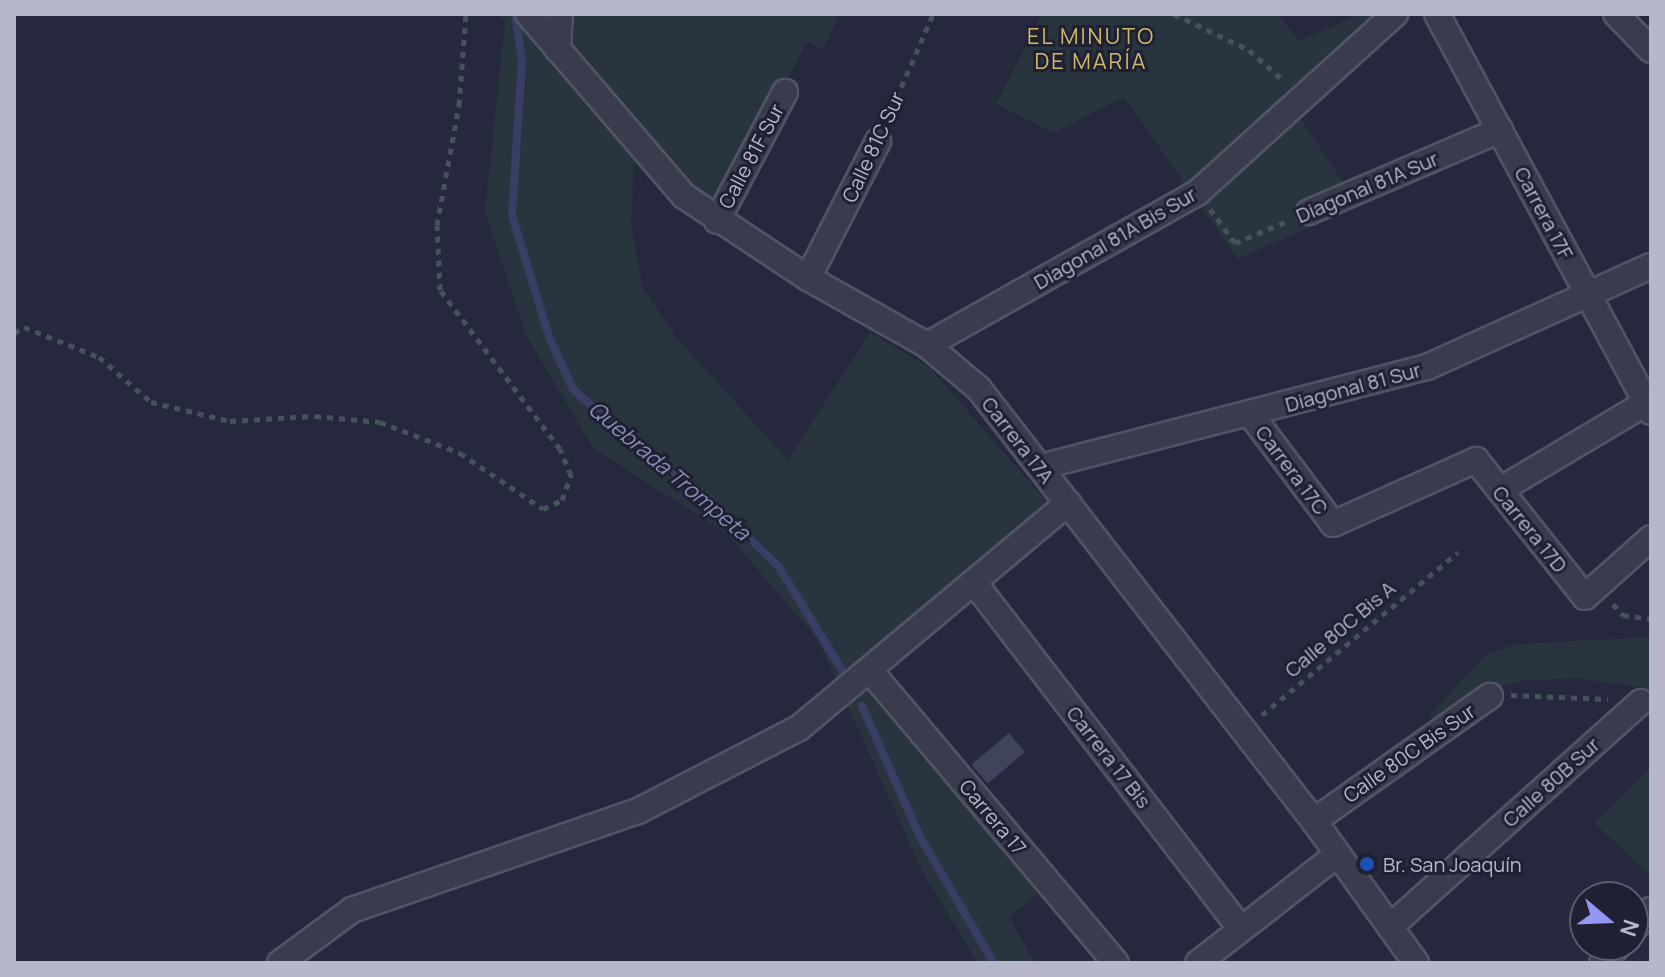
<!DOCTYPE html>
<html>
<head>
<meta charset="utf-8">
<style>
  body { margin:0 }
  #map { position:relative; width:1665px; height:977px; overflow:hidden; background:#26283e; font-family:Manrope,sans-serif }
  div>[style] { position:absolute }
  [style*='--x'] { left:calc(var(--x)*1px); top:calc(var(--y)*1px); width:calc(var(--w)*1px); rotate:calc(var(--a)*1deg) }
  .green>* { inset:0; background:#28353f }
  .stream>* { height:8px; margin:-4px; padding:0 4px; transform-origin:4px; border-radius:4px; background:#3b3e64 }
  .building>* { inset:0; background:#40435c; transform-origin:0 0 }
  .path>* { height:5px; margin-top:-2.5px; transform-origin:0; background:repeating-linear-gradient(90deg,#46525c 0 6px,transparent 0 12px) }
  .roads { filter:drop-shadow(2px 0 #525466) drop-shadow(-2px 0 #525466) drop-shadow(0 2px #525466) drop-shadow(0 -2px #525466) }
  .minor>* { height:24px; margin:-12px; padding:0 12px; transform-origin:12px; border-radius:12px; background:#3a3c4e }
  .dots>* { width:22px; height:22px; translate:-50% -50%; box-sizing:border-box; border:4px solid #1f2133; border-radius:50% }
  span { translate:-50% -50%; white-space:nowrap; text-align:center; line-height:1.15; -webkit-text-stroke:6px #1f2133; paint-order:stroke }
  .street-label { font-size:20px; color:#b6b7c9 }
  .poi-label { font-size:20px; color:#b6b7c9 }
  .left { translate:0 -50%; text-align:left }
  .neighbourhood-label { font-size:22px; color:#d0b86a; letter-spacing:2px }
  .water-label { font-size:22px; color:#868bb3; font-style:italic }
  .frame { position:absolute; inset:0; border:16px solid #b6b7c9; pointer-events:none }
  .north { position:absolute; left:1569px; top:881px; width:80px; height:80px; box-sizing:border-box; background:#1f2133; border:2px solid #5b5d6f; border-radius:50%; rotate:109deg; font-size:22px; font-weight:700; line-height:32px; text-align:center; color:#b6b7c9 }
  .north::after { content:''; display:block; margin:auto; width:28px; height:36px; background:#9297f3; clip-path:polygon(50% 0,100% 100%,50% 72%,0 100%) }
</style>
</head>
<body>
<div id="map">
  <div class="green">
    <i style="clip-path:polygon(497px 14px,840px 14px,823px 49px,807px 42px,709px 231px,665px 197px,634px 162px,631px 225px,642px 286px,675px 336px,788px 460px,870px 332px,931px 369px,1047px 502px,872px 654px,1043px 889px,1009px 917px,1035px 963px,978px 963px,923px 873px,818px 640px,727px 534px,593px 448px,525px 333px,485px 213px,505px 21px)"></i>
    <i style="clip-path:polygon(1042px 14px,1278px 14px,1299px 41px,1360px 14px,1379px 14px,1284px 94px,1359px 206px,1238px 259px,1124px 97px,1054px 133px,996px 104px)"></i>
    <i style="clip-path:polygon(1651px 637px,1651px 689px,1576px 678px,1521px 681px,1493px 689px,1439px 726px,1430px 715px,1485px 655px,1515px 644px)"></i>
    <i style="clip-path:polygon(1651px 768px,1651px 876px,1594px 823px)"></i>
  </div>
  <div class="stream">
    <i style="--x:515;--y:14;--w:47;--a:81.3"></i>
    <i style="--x:522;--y:60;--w:155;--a:93.7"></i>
    <i style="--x:512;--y:215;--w:127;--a:73.1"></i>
    <i style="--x:549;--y:337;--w:57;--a:65.2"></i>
    <i style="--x:573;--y:389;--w:84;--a:42.1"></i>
    <i style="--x:635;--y:445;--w:90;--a:36"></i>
    <i style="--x:708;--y:498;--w:99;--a:44.2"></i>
    <i style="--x:779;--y:567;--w:127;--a:58.6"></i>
    <i style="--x:862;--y:706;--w:143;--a:66.1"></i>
    <i style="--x:920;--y:837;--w:146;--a:59.6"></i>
  </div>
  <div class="building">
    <i style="left:1009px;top:733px;width:25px;height:49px;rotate:50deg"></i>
  </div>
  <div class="path">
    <i style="--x:1174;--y:14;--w:83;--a:25.6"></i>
    <i style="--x:1249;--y:50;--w:48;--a:41.6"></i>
    <i style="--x:887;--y:120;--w:116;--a:-66.5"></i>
    <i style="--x:1210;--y:209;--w:42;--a:53.7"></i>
    <i style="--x:1235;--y:243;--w:60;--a:-22.7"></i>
    <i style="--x:14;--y:333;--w:12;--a:-31"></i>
    <i style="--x:24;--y:327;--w:81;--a:21.8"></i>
    <i style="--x:99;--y:357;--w:69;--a:40.9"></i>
    <i style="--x:151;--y:402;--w:81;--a:13.5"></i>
    <i style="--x:230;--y:421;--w:85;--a:-3.4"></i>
    <i style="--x:315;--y:416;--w:65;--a:5.3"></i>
    <i style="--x:380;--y:422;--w:86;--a:21.2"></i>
    <i style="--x:460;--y:453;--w:100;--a:34"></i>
    <i style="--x:543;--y:509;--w:21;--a:-25"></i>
    <i style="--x:562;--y:500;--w:27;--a:-70"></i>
    <i style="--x:571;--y:475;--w:28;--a:-113"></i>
    <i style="--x:560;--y:449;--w:199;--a:-127"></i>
    <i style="--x:440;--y:290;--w:65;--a:-92.6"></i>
    <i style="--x:437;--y:225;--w:122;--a:-79.6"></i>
    <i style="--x:459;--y:105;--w:91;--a:-85.6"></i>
    <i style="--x:1613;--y:604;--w:15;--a:48"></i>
    <i style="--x:1623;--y:615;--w:28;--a:8"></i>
    <i style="--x:1511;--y:695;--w:97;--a:2.4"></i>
    <i style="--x:1262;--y:715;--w:255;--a:-39.7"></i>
  </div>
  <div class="roads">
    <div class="minor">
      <i style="--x:528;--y:14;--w:240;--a:49.4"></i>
      <i style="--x:684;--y:196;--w:149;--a:33.5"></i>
      <i style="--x:808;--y:278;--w:137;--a:29.4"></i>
      <i style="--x:927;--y:345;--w:68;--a:40.2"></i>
      <i style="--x:979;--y:389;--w:547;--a:52.21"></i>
      <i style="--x:1314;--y:821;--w:175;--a:54.3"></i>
      <i style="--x:1437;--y:14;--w:452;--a:61.7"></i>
      <i style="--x:1616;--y:14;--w:50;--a:45.8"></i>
      <i style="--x:558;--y:50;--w:36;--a:-87"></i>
      <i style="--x:1309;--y:212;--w:208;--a:-23.2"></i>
      <i style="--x:717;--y:221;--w:146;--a:-62.2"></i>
      <i style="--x:808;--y:278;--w:154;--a:-62.9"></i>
      <i style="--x:927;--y:345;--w:310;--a:-29.4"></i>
      <i style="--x:1197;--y:193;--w:267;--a:-42.1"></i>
      <i style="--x:1251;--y:415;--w:136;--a:53"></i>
      <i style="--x:1333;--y:524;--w:157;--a:-24.1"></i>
      <i style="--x:1476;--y:460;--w:175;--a:51.5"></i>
      <i style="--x:1585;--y:597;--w:89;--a:-41.8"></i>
      <i style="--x:1040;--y:467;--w:400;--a:-14.5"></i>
      <i style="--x:1427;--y:367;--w:246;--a:-24.3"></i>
      <i style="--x:1500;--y:490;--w:176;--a:-30.8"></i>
      <i style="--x:976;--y:585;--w:434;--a:52.4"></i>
      <i style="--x:871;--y:672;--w:380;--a:49.9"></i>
      <i style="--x:1314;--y:821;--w:216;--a:-35.4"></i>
      <i style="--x:1390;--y:927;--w:337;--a:-41.9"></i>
      <i style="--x:1633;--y:930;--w:27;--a:-48"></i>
      <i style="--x:280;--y:963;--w:89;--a:-36.4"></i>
      <i style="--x:352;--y:910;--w:303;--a:-19.1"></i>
      <i style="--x:638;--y:811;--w:181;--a:-27.3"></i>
      <i style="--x:799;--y:728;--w:351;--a:-39.9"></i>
      <i style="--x:1198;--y:963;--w:177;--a:-37.9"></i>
      <i style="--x:1602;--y:963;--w:25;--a:-47"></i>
    </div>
  </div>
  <div class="dots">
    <i style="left:1367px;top:864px;background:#1a4fb4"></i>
  </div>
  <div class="street-label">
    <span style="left:873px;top:147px;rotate:-65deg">Calle 81C Sur</span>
    <span style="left:751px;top:156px;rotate:-62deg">Calle 81F Sur</span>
    <span style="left:1367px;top:187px;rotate:-23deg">Diagonal 81A Sur</span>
    <span style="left:1544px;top:213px;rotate:62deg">Carrera 17F</span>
    <span style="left:1115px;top:238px;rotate:-30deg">Diagonal 81A Bis Sur</span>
    <span style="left:1353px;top:387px;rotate:-15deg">Diagonal 81 Sur</span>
    <span style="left:1018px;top:440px;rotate:52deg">Carrera 17A</span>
    <span style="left:1292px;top:470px;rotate:53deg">Carrera 17C</span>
    <span style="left:1530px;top:529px;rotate:51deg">Carrera 17D</span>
    <span style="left:1340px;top:629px;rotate:-40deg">Calle 80C Bis A</span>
    <span style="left:1409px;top:753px;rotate:-35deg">Calle 80C Bis Sur</span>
    <span style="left:1109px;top:757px;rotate:52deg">Carrera 17 Bis</span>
    <span style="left:1551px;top:782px;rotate:-42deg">Calle 80B Sur</span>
    <span style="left:993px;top:817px;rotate:50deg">Carrera 17</span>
  </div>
  <div class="poi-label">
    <span class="left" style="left:1383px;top:864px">Br. San Joaquín</span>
  </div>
  <div class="neighbourhood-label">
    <span style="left:1091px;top:49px">EL MINUTO<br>DE MARÍA</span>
  </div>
  <div class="water-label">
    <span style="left:669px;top:471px;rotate:40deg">Quebrada Trompeta</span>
  </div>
  <div class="frame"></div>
  <div class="north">N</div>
</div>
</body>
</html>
